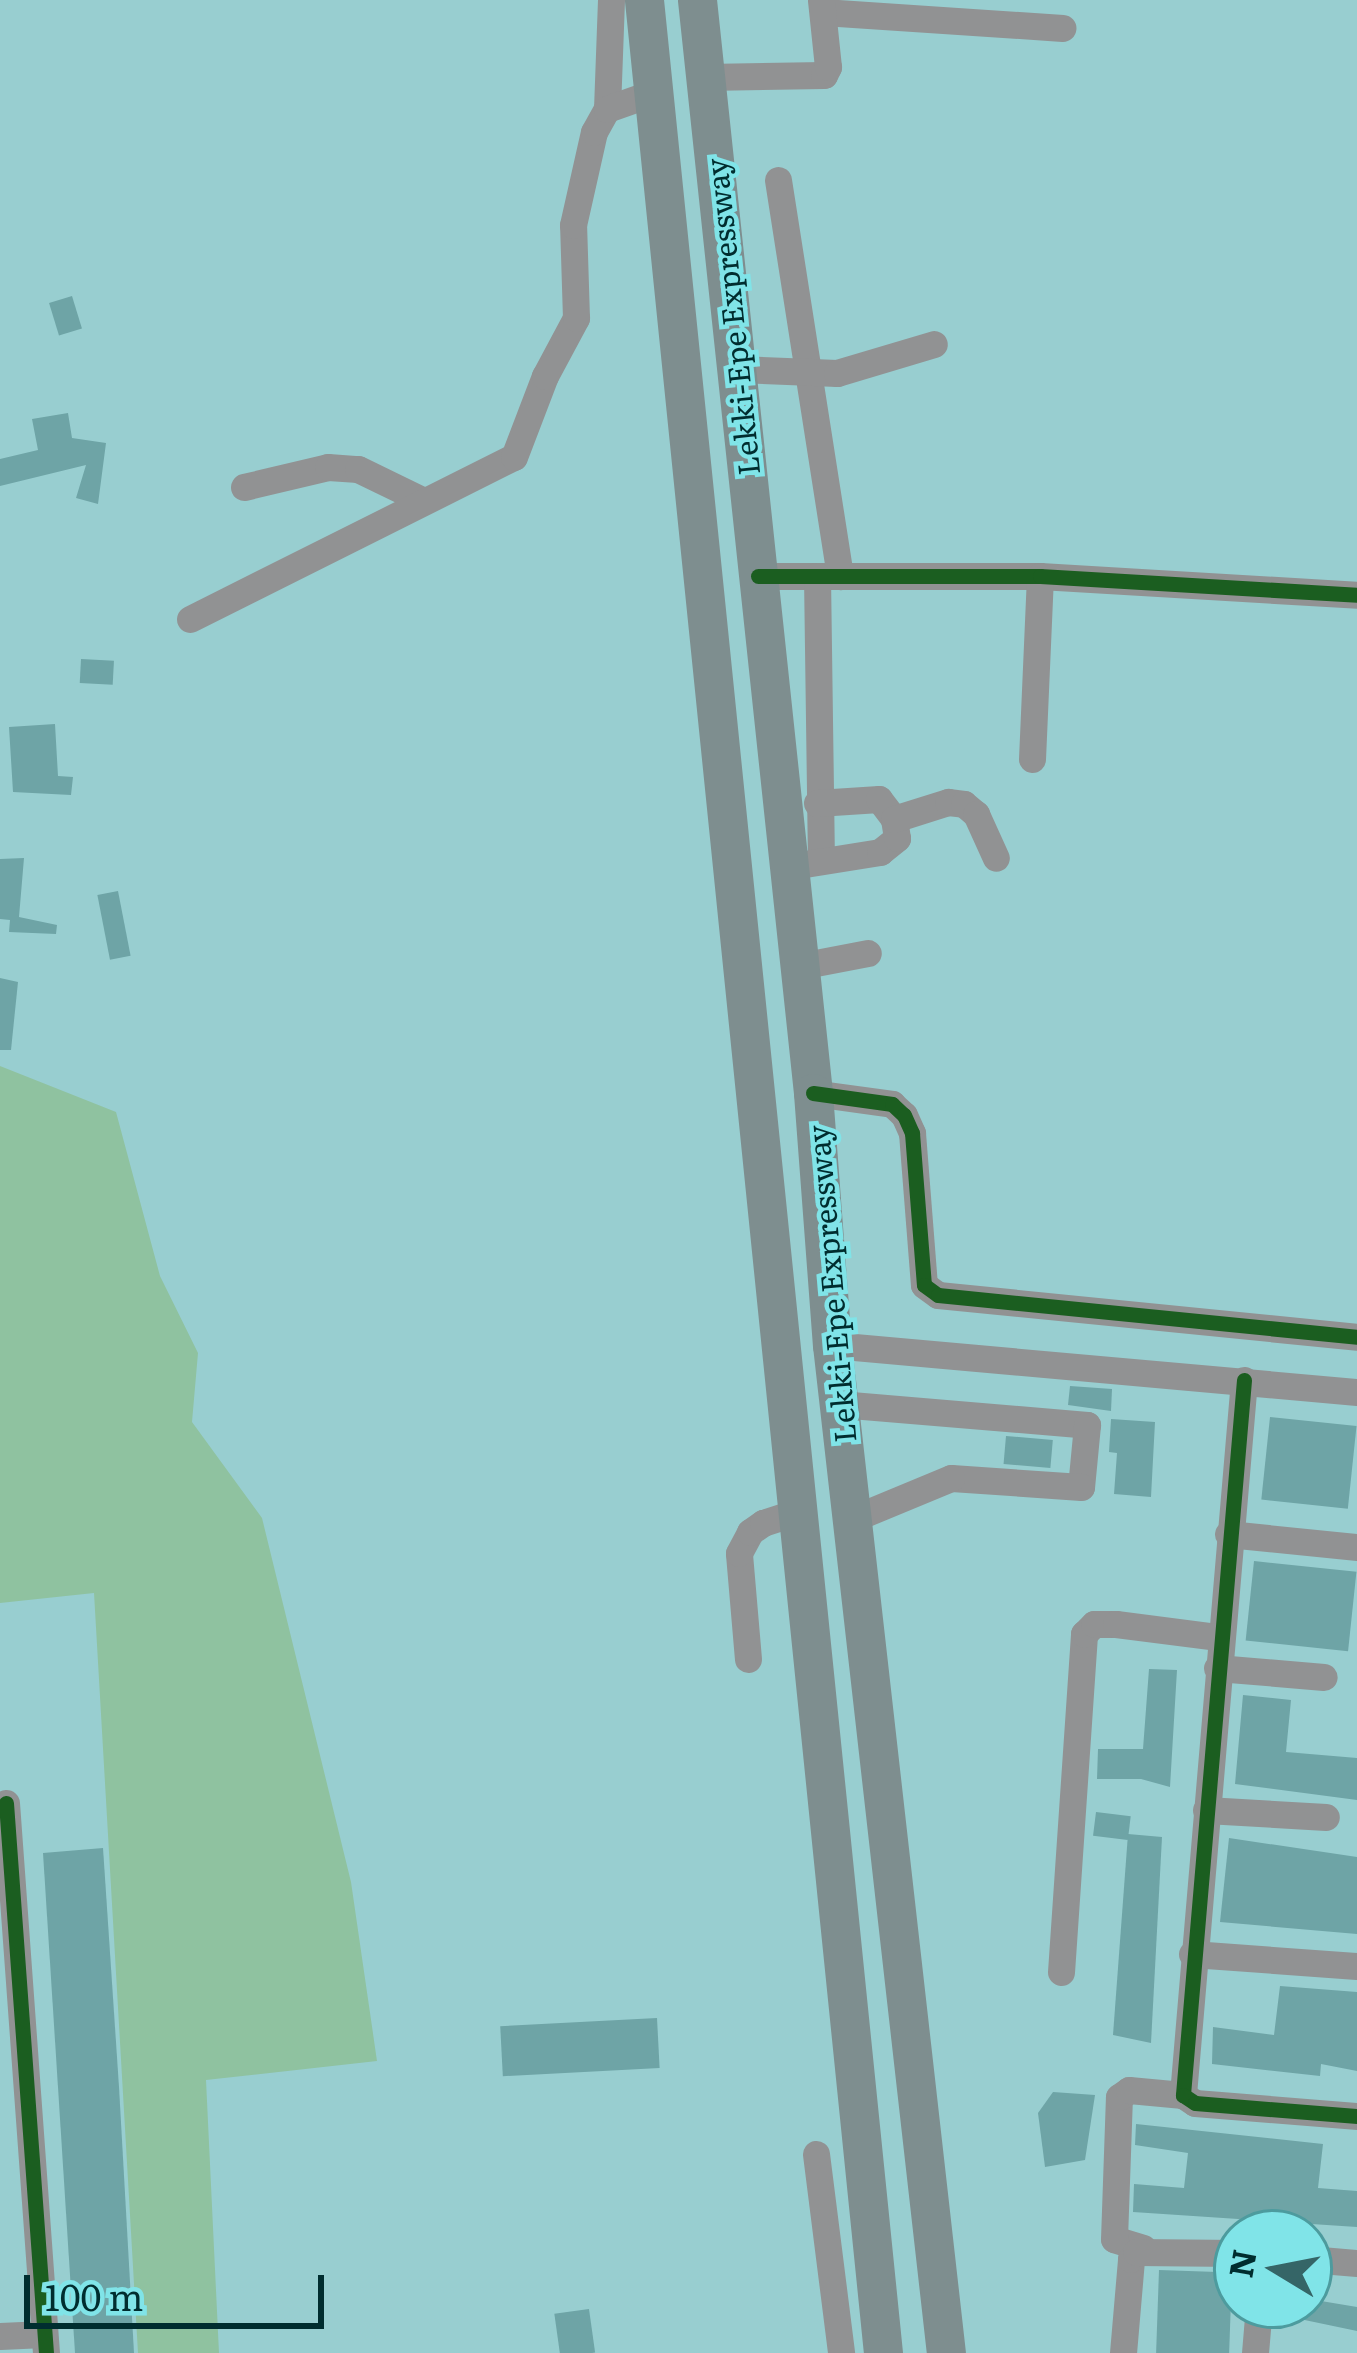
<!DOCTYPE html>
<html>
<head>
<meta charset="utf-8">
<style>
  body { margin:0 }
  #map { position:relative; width:1357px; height:2353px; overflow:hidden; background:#98ced0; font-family:Literata,serif }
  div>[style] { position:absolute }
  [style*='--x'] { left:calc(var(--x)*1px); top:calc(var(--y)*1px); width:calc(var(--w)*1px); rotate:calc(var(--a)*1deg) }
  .green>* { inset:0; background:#8fc2a0 }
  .building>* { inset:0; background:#6ea4a6; transform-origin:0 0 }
  .minor>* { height:27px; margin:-13.5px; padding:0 13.5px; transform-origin:13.5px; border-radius:13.5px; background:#919293 }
  .highway>* { height:39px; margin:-19.5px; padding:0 19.5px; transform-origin:19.5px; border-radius:19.5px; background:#7e8e8f }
  .cycleway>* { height:15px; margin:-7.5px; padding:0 7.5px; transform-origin:7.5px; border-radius:7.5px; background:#1b5e20 }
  span { translate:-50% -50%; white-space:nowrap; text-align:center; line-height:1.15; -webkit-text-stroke:9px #80e4e8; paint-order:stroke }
  .street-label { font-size:30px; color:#002d2f }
  .north { position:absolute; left:1213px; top:2209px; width:120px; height:120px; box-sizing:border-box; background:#80e4e8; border:3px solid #4d9b9e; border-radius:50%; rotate:280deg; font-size:33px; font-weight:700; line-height:48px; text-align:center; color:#002d2f }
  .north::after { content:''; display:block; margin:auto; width:42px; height:54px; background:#356567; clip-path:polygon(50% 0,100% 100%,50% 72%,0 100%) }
  .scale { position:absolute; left:24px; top:2275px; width:300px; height:54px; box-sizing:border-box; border:6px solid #002d2f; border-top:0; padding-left:15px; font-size:36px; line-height:42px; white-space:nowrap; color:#002d2f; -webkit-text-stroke:9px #80e4e8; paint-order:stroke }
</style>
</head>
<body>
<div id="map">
  <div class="green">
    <i style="clip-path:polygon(0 1066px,116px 1112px,160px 1276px,198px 1353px,192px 1422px,262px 1518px,351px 1882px,377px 2061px,206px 2080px,219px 2353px,138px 2353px,94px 1593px,0 1603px)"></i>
  </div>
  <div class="building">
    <i style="left:72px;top:296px;width:34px;height:24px;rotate:73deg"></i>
    <i style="clip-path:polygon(68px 413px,72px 438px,106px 443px,98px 504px,76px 498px,86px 465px,0 486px,0 459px,38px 450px,32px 419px)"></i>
    <i style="left:81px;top:659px;width:33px;height:24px;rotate:3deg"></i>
    <i style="clip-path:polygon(55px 724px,58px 776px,73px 777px,71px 795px,13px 792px,9px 727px)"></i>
    <i style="clip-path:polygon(24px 858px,19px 917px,57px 925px,56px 934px,9px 932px,10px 920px,0 919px,0 859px)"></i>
    <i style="left:118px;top:891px;width:66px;height:21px;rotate:79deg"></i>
    <i style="clip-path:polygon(0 978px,18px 982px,11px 1050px,0 1050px)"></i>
    <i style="clip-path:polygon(1070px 1386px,1112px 1389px,1111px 1411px,1068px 1405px)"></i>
    <i style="left:1270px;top:1417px;width:87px;height:83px;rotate:6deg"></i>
    <i style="clip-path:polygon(1111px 1419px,1155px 1422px,1151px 1497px,1114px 1494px,1117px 1453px,1109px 1452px)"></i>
    <i style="left:1006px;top:1436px;width:47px;height:28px;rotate:5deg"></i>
    <i style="left:1254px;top:1561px;width:103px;height:80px;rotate:6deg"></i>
    <i style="clip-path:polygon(1149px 1669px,1177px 1670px,1170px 1787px,1141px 1779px,1097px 1779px,1098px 1749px,1143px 1749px)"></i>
    <i style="clip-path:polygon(1243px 1695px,1291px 1700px,1286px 1752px,1357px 1758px,1357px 1800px,1235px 1784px)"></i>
    <i style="left:1096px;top:1812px;width:35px;height:24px;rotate:7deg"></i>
    <i style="clip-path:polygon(1128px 1834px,1162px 1837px,1151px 2043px,1113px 2035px)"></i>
    <i style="clip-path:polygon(1229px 1838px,1357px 1857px,1357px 1934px,1220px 1922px)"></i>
    <i style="clip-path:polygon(103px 1848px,119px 2087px,134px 2353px,75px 2353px,43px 1853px)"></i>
    <i style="clip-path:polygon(1280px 1986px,1357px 1992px,1357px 2071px,1321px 2064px,1320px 2076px,1212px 2064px,1213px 2027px,1274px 2035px)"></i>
    <i style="left:657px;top:2018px;width:50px;height:157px;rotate:87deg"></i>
    <i style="clip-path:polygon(1053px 2092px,1095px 2095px,1085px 2160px,1045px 2167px,1038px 2113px)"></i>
    <i style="clip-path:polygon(1136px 2124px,1323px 2144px,1318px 2188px,1357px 2191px,1357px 2227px,1133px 2212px,1134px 2184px,1184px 2188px,1188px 2153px,1135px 2145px)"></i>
    <i style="left:1159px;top:2270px;width:73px;height:83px;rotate:2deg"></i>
    <i style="clip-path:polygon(1309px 2299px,1357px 2307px,1357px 2331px,1276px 2314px,1277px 2305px,1309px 2305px)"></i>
    <i style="left:589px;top:2309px;width:44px;height:35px;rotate:82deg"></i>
  </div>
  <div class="minor">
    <i style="--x:823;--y:12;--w:240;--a:3.8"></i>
    <i style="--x:705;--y:77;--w:119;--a:-1"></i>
    <i style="--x:824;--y:75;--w:9;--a:-63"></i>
    <i style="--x:828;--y:67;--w:67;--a:-96"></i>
    <i style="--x:607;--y:109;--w:109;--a:-87.9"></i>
    <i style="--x:778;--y:180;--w:401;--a:81.1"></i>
    <i style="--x:736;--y:369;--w:101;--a:2.3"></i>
    <i style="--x:837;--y:373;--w:101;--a:-16.6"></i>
    <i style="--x:244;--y:487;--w:86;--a:-13.4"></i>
    <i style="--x:328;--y:467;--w:30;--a:4"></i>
    <i style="--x:358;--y:469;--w:73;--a:25.9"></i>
    <i style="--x:758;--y:576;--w:282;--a:0"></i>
    <i style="--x:1040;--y:576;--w:318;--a:3.4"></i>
    <i style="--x:817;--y:576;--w:284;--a:89.2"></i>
    <i style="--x:190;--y:619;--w:362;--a:-26.6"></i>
    <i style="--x:514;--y:457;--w:87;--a:-69.1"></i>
    <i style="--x:545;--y:376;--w:66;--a:-61.9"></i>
    <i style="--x:576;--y:318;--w:93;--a:-91.8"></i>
    <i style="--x:573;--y:225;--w:95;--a:-77.3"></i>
    <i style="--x:594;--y:132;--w:26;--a:-61"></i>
    <i style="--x:607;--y:109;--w:51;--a:-19.5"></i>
    <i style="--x:1032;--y:759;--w:183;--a:-87.5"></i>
    <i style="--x:817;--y:803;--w:62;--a:-3.7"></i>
    <i style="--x:879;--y:799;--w:25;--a:53"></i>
    <i style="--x:805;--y:864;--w:76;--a:-9.1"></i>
    <i style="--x:880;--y:852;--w:22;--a:-39"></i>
    <i style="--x:897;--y:838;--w:19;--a:-99"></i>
    <i style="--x:894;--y:819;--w:57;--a:-17.5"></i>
    <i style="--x:948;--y:802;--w:16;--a:7"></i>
    <i style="--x:964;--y:804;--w:16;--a:40"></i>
    <i style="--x:976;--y:814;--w:48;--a:65.6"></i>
    <i style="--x:800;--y:966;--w:69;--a:-10.8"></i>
    <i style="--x:813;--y:1093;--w:80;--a:7.9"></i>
    <i style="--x:892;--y:1104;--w:16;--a:43"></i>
    <i style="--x:904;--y:1115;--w:20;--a:66"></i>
    <i style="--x:912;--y:1133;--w:152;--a:85.5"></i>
    <i style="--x:924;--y:1285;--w:17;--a:36"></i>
    <i style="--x:938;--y:1295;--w:421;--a:5.7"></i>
    <i style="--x:832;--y:1345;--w:527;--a:5.12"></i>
    <i style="--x:1244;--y:1380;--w:718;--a:94.88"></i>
    <i style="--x:1183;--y:2095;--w:14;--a:34"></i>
    <i style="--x:1195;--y:2103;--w:163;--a:4.6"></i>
    <i style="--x:839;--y:1404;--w:249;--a:4.8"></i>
    <i style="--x:1087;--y:1425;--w:62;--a:95.5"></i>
    <i style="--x:1081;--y:1487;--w:130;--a:-176"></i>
    <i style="--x:951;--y:1478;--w:107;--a:157.5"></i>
    <i style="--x:1228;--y:1534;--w:130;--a:5.8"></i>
    <i style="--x:748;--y:1659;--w:106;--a:-94.9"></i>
    <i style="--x:739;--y:1553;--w:24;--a:-62"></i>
    <i style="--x:750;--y:1532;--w:16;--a:-35"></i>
    <i style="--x:763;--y:1523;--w:40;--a:-18"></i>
    <i style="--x:1217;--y:1668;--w:107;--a:4.8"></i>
    <i style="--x:6;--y:1803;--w:551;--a:85.84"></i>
    <i style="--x:1206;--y:1810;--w:120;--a:3.3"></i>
    <i style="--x:1192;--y:1954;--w:165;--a:4.2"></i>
    <i style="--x:1061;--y:1972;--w:339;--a:-86.1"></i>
    <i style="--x:1084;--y:1634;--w:14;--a:-45"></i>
    <i style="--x:1094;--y:1624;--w:22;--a:0"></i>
    <i style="--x:1116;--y:1624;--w:103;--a:7.3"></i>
    <i style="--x:816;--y:2154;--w:201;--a:82.8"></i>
    <i style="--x:1143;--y:2248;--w:30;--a:-163"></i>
    <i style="--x:1114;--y:2239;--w:142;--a:-88"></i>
    <i style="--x:1119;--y:2097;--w:12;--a:-35"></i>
    <i style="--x:1129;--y:2090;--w:54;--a:5.3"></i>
    <i style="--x:1309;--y:2259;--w:48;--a:4.8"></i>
    <i style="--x:0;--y:2336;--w:44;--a:-2.6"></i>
    <i style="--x:1123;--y:2353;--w:94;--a:-85.1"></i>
    <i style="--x:1131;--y:2259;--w:9;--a:-54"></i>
    <i style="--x:1136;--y:2252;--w:101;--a:0.6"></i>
    <i style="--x:1255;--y:2353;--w:48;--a:-85.2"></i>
  </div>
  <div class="highway">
    <i style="--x:644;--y:0;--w:2365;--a:84.2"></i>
    <i style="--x:697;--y:0;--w:1099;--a:83.94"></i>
    <i style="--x:813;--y:1093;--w:253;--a:85.7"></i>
    <i style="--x:832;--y:1345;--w:1014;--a:83.55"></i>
  </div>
  <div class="cycleway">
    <i style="--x:758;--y:576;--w:282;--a:0"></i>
    <i style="--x:1040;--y:576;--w:318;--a:3.4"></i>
    <i style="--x:813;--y:1093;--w:80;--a:7.9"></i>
    <i style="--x:892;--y:1104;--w:16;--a:43"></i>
    <i style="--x:904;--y:1115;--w:20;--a:66"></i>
    <i style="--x:912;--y:1133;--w:152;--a:85.5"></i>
    <i style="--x:924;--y:1285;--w:17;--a:36"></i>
    <i style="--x:938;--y:1295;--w:421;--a:5.7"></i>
    <i style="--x:1244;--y:1380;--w:718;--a:94.88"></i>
    <i style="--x:1183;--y:2095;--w:14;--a:34"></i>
    <i style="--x:1195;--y:2103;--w:163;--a:4.6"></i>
    <i style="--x:6;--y:1803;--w:551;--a:85.84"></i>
  </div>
  <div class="street-label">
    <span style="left:731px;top:317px;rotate:-96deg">Lekki-Epe Expressway</span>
    <span style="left:830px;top:1284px;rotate:-95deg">Lekki-Epe Expressway</span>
  </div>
  <div class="north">N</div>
  <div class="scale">100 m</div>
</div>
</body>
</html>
